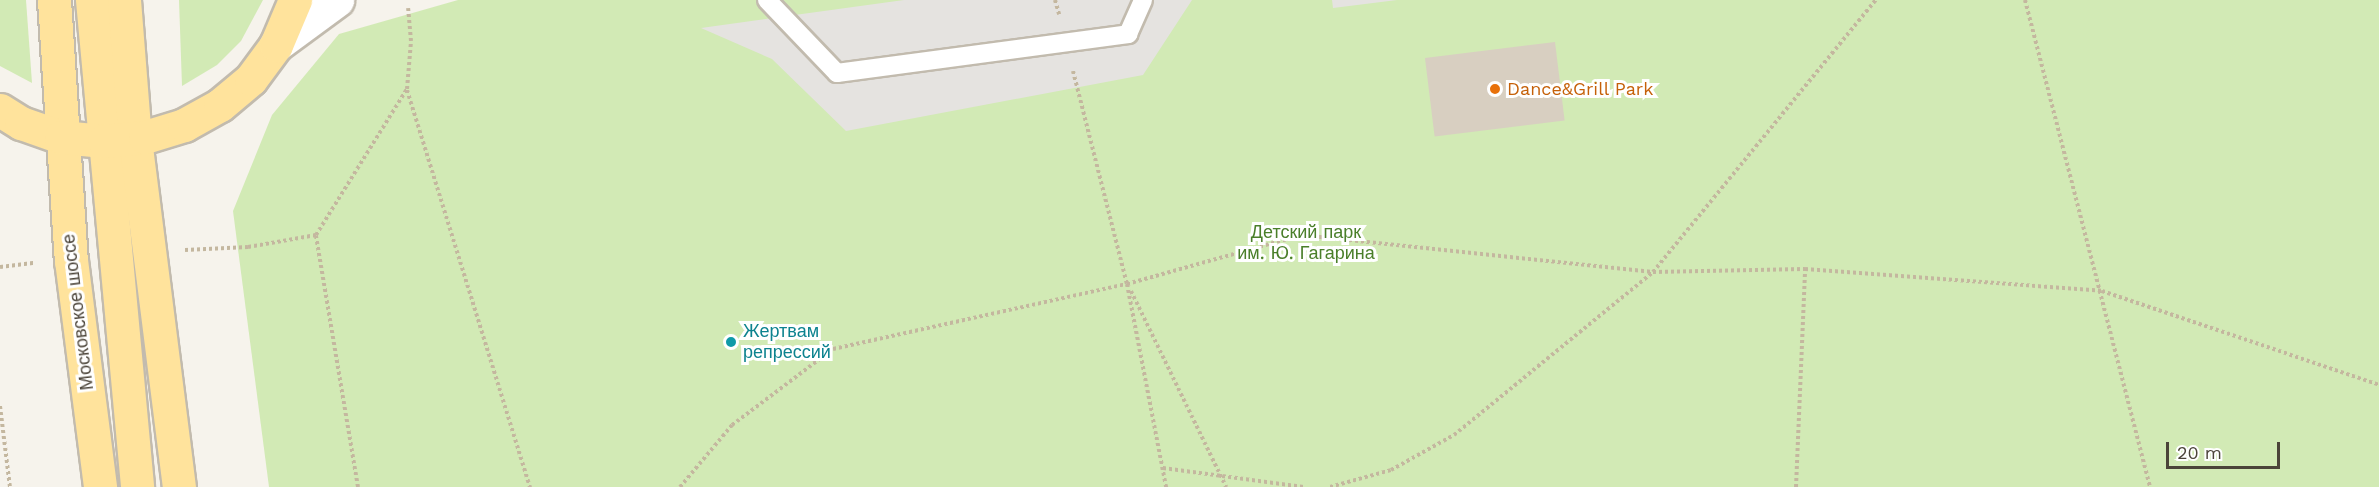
<!DOCTYPE html>
<html>
<head>
<meta charset="utf-8">
<style>
  body { margin:0 }
  #map { position:relative; width:2379px; height:487px; overflow:hidden; background:#f6f3ec; font-family:"Work Sans",sans-serif }
  div>[style] { position:absolute }
  [style*='--x'] { left:calc(var(--x)*1px); top:calc(var(--y)*1px); width:calc(var(--w)*1px); rotate:calc(var(--a)*1deg) }
  .green>* { inset:0; background:#d2eab5 }
  .parking>* { inset:0; background:#e5e3e0 }
  .building>* { inset:0; background:#d8cfc1; transform-origin:0 0 }
  .path>* { height:4px; margin-top:-2px; transform-origin:0; background:repeating-linear-gradient(90deg,#c4b79f 0 3px,transparent 0 6px) }
  .roads { filter:drop-shadow(2px 0 #c2bbae) drop-shadow(-2px 0 #c2bbae) drop-shadow(0 2px #c2bbae) drop-shadow(0 -2px #c2bbae) }
  .service>* { height:18px; margin:-9px; padding:0 9px; transform-origin:9px; border-radius:9px; background:#fff }
  .tertiary>* { height:33px; margin:-16.5px; padding:0 16.5px; transform-origin:16.5px; border-radius:16.5px; background:#fff }
  .primary>* { height:33px; margin:-16.5px; padding:0 16.5px; transform-origin:16.5px; border-radius:16.5px; background:#ffe39c }
  .dots>* { width:16px; height:16px; translate:-50% -50%; box-sizing:border-box; border:3px solid #fff; border-radius:50% }
  span { translate:-50% -50%; white-space:nowrap; text-align:center; line-height:1.15; -webkit-text-stroke:6px #fff; paint-order:stroke }
  .food-label { font-size:18px; color:#c56008 }
  .left { translate:0 -50%; text-align:left }
  .park-label { font-size:18px; color:#4a7f2a }
  .street-label { font-size:18px; color:#4b4439 }
  .culture-label { font-size:18px; color:#0d838f }
  .scale { position:absolute; left:2166px; top:442px; width:114px; height:27px; box-sizing:border-box; border:3px solid #4b4439; border-top:0; padding-left:8px; font-size:18px; line-height:21px; white-space:nowrap; color:#4b4439; -webkit-text-stroke:4px #fff; paint-order:stroke }
</style>
</head>
<body>
<div id="map">
  <div class="green">
    <i style="clip-path:polygon(0 0,26px 0,32px 83px,0 66px)"></i>
    <i style="clip-path:polygon(179px 0,263px 0,241px 41px,217px 65px,182px 86px)"></i>
    <i style="clip-path:polygon(458px 0,2379px 0,2379px 487px,269px 487px,233px 211px,272px 115px,339px 34px)"></i>
  </div>
  <div class="parking">
    <i style="clip-path:polygon(904px 0,1192px 0,1143px 75px,846px 131px,772px 59px,701px 28px)"></i>
    <i style="clip-path:polygon(1332px 0,1397px 0,1333px 8px)"></i>
  </div>
  <div class="building">
    <i style="left:1555px;top:42px;width:79px;height:131px;rotate:83deg"></i>
  </div>
  <div class="path">
    <i style="--x:1055;--y:0;--w:15;--a:74"></i>
    <i style="--x:2025;--y:0;--w:503;--a:75.6"></i>
    <i style="--x:1073;--y:71;--w:220;--a:75.8"></i>
    <i style="--x:1127;--y:284;--w:207;--a:79.1"></i>
    <i style="--x:407;--y:90;--w:416;--a:72.8"></i>
    <i style="--x:185;--y:250;--w:63;--a:-2.7"></i>
    <i style="--x:248;--y:247;--w:69;--a:-10"></i>
    <i style="--x:0;--y:267;--w:35;--a:-7"></i>
    <i style="--x:1131;--y:291;--w:218;--a:64.1"></i>
    <i style="--x:0;--y:406;--w:82;--a:83"></i>
    <i style="--x:1163;--y:468;--w:142;--a:7.7"></i>
    <i style="--x:358;--y:487;--w:255;--a:-99.5"></i>
    <i style="--x:316;--y:235;--w:172;--a:-58.1"></i>
    <i style="--x:407;--y:89;--w:48;--a:-85.2"></i>
    <i style="--x:411;--y:41;--w:33;--a:-95"></i>
    <i style="--x:680;--y:487;--w:81;--a:-50"></i>
    <i style="--x:732;--y:425;--w:126;--a:-37"></i>
    <i style="--x:833;--y:349;--w:301;--a:-12.5"></i>
    <i style="--x:1127;--y:284;--w:181;--a:-15.7"></i>
    <i style="--x:1301;--y:235;--w:354;--a:6"></i>
    <i style="--x:1653;--y:272;--w:152;--a:-1.1"></i>
    <i style="--x:1805;--y:269;--w:298;--a:4.2"></i>
    <i style="--x:2102;--y:291;--w:293;--a:18.7"></i>
    <i style="--x:1330;--y:487;--w:63;--a:-15.6"></i>
    <i style="--x:1391;--y:470;--w:72;--a:-29.1"></i>
    <i style="--x:1454;--y:435;--w:257;--a:-39.3"></i>
    <i style="--x:1653;--y:272;--w:352;--a:-50.7"></i>
    <i style="--x:1796;--y:487;--w:218;--a:-87.6"></i>
  </div>
  <div class="roads">
    <div class="service">
      <i style="--x:767;--y:0;--w:101;--a:46.2"></i>
      <i style="--x:837;--y:73;--w:294;--a:-7.6"></i>
      <i style="--x:1128;--y:34;--w:37;--a:-66"></i>
    </div>
    <div class="tertiary">
      <i style="--x:276;--y:45;--w:76;--a:-36.4"></i>
    </div>
    <div class="primary">
      <i style="--x:54;--y:0;--w:261;--a:86.3"></i>
      <i style="--x:71;--y:260;--w:229;--a:82.7"></i>
      <i style="--x:92;--y:0;--w:489;--a:84.7"></i>
      <i style="--x:124;--y:0;--w:139;--a:85.5"></i>
      <i style="--x:135;--y:139;--w:351;--a:82.8"></i>
      <i style="--x:0;--y:110;--w:25;--a:32"></i>
      <i style="--x:21;--y:123;--w:42;--a:19.3"></i>
      <i style="--x:61;--y:137;--w:43;--a:5.3"></i>
      <i style="--x:104;--y:141;--w:41;--a:-5.6"></i>
      <i style="--x:145;--y:137;--w:41;--a:-17.1"></i>
      <i style="--x:184;--y:125;--w:41;--a:-29.1"></i>
      <i style="--x:220;--y:105;--w:40;--a:-40"></i>
      <i style="--x:251;--y:79;--w:42;--a:-53.7"></i>
      <i style="--x:276;--y:45;--w:49;--a:-67.1"></i>
    </div>
  </div>
  <div class="dots">
    <i style="left:1495px;top:89px;background:#e8710a"></i>
    <i style="left:731px;top:342px;background:#0f9aa8"></i>
  </div>
  <div class="food-label">
    <span class="left" style="left:1507px;top:89px">Dance&amp;Grill Park</span>
  </div>
  <div class="park-label">
    <span style="left:1306px;top:243px">Детский парк<br>им. Ю. Гагарина</span>
  </div>
  <div class="street-label">
    <span style="left:78px;top:312px;rotate:-97deg">Московское шоссе</span>
  </div>
  <div class="culture-label">
    <span class="left" style="left:743px;top:342px">Жертвам<br>репрессий</span>
  </div>
  <div class="scale">20 m</div>
</div>
</body>
</html>
